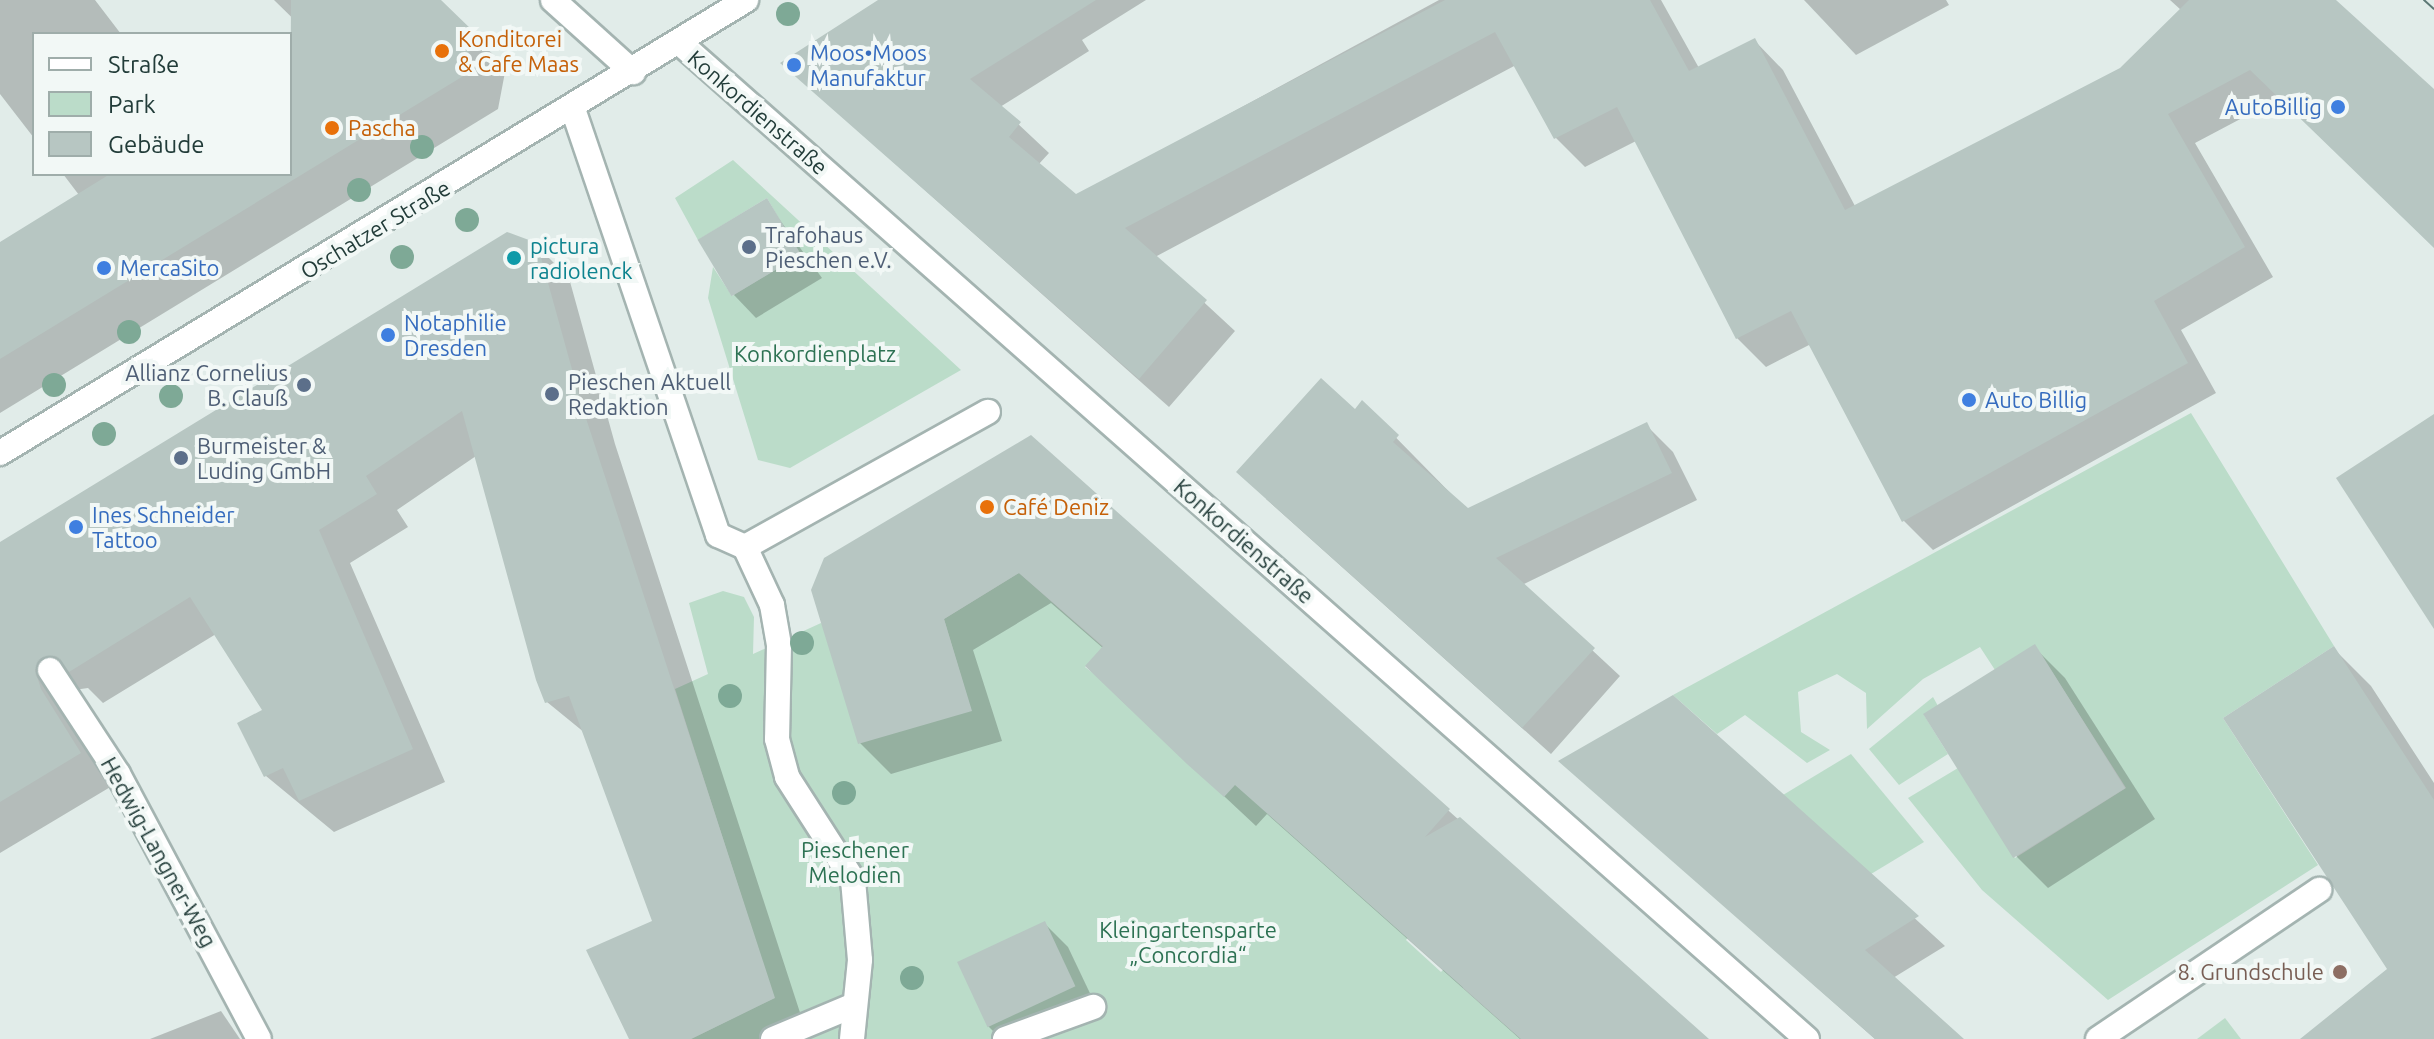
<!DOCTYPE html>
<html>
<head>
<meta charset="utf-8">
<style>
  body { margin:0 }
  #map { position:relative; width:2434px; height:1039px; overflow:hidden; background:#e1ece9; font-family:Ubuntu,sans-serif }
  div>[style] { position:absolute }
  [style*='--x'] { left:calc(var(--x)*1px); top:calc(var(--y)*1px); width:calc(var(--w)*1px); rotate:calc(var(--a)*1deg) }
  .green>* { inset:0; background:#bbdcc9 }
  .shadow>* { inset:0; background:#0003 }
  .building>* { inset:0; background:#b7c6c2; transform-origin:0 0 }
  .roads { filter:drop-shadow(2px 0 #a4b4b1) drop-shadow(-2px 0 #a4b4b1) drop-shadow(0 2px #a4b4b1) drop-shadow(0 -2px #a4b4b1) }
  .service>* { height:24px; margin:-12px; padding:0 12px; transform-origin:12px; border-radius:12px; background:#fff }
  .minor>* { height:24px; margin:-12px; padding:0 12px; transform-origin:12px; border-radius:12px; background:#fff }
  .tram>* { height:2px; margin:-1px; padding:0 1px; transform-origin:1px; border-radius:1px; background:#5c7875 }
  .trees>* { width:24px; height:24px; margin:-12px; border-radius:50%; background:#7ea996 }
  .dots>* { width:22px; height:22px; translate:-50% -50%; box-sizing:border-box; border:4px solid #f2f8f6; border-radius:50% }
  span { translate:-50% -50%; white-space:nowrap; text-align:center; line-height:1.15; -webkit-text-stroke:8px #f2f8f6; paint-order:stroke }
  .food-label { font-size:22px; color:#c56008 }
  .left { translate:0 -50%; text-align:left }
  .shop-label { font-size:22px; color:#366cbe }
  .right { translate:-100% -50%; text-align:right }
  .street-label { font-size:22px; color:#223c39 }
  .service-label { font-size:22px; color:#4e5e75 }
  .culture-label { font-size:22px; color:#0d838f }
  .park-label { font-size:22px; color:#2d7253 }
  .education-label { font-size:22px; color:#785e54 }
  .legend { position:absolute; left:32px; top:32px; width:260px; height:144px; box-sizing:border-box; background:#f2f8f6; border:2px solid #9fadaa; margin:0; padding:10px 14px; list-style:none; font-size:24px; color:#223c39 }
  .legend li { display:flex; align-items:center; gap:16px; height:40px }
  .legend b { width:40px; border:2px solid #9fadaa }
</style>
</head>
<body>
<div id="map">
  <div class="green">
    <i style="clip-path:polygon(733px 160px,961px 370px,790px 468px,758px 460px,708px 298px,713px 267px,732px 296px,800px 255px,767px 198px,698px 240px,675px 198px)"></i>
    <i style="clip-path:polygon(2191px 413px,2334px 646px,2223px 718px,2318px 865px,2108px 1000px,1982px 890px,1908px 798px,1958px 768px,2015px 858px,2126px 788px,2035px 645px,1995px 670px,1980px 647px,1923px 679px,1867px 729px,1866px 693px,1837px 674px,1798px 692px,1801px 732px,1830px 750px,1807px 763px,1745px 715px,1717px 734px,1673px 695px)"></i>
    <i style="clip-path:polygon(1019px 573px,1103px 647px,1085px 667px,1419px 924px,1406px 940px,1441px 972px,1456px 956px,1463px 988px,1521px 1039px,691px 1039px,774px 998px,675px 689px,708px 674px,689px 603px,723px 591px,744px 597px,754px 617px,753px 654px,821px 623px,971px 710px,944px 619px)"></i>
    <i style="clip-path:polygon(1933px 697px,1938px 706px,1924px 715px,1948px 754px,1899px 785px,1869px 749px)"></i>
    <i style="clip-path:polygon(1851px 754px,1924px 842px,1871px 874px,1783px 795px)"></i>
    <i style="clip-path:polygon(2225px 1018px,2241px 1039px,2197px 1039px)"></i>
  </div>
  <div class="shadow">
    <i style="clip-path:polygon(0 0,95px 0,121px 34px,34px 34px,34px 138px,0 94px)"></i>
    <i style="clip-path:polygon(274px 0,437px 0,506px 67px,498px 109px,0 413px,0 244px,79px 195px,63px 174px,290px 174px,290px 63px,320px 45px)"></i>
    <i style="clip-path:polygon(882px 0,1146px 0,1082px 40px,1089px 51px,1000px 107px,1049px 153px,1038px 165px,1076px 197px,1439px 0,1661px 0,1699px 68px,1754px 40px,1783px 70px,1855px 206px,2121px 69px,2181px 10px,2170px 0,2335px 0,2434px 92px,2434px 244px,2280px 98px,2195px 143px,2273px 277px,2181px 330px,2216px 393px,1933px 550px,1904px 521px,1811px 344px,1766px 367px,1737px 338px,1636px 141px,1585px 167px,1556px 138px,1516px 65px,1155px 257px,1235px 331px,1169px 407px,783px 64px)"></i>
    <i style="clip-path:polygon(1804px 0,1946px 0,1949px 5px,1856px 55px)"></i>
    <i style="clip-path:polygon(766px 201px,822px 278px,756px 318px,734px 295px)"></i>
    <i style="clip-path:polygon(536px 245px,569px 278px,615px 444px,806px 1031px,790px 1039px,632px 1039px,654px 922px,585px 733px,547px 702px,476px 456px,397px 510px,408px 527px,350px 563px,445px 782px,334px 832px,266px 776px,240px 724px,265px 711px,216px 634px,103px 703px,88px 688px,74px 690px,112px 786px,0 853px,0 543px)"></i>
    <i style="clip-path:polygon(1362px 403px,1468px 511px,1646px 425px,1673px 452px,1697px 500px,1522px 585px,1620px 676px,1551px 754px,1266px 499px)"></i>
    <i style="clip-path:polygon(1031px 438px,1459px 820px,1706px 1039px,1520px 1039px,1267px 814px,1256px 826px,1118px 697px,1104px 649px,1051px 603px,973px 650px,1002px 741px,891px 774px,860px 743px)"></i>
    <i style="clip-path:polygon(2034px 647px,2065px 678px,2155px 819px,2048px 888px,2017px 857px,1926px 716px)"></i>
    <i style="clip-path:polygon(2334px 649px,2371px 686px,2434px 783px,2434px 1039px,2354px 1039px,2390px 969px)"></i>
    <i style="clip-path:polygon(1673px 697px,1945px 946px,1893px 978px,1961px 1039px,1875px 1039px,1561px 761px)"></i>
    <i style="clip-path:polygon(1045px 924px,1068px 947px,1097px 1008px,1001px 1039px,988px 1026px)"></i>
    <i style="clip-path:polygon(221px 1011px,240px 1039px,150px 1039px)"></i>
  </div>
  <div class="building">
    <i style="clip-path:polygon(291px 0,441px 0,473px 31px,465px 75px,0 359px,0 242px,110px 174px,290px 174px)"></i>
    <i style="clip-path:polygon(878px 0,1096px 0,970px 79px,1021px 122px,1009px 137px,1076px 194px,1445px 0,1650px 0,1689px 71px,1755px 38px,1845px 210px,2120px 68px,2189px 0,2336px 0,2434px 89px,2434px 248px,2250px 70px,2168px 114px,2245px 247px,2154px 301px,2188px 363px,1902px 522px,1791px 311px,1736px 339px,1617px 107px,1554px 139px,1495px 32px,1125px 228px,1207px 300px,1139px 379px,780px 63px)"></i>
    <i style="left:767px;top:198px;width:66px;height:81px;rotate:59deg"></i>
    <i style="clip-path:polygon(507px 232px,537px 243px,583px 409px,775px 998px,691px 1039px,629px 1039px,586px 950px,652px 921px,569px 696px,545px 703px,536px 680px,462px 411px,366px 476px,377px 494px,319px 530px,413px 749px,299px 801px,283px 768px,264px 777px,237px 723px,262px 710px,190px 597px,69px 672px,56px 656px,41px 658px,35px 670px,41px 689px,81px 753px,0 802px,0 542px)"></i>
    <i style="clip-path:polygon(1321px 378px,1355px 409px,1362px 400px,1399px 435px,1393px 442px,1468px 508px,1647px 422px,1672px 473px,1496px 558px,1595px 648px,1522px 728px,1236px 472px)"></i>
    <i style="clip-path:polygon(2434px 414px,2434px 629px,2336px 478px)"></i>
    <i style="clip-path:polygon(1031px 435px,1450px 809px,1425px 837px,1460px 817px,1709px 1039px,1521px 1039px,1235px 785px,1224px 797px,1187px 764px,1085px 666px,1103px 646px,1019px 573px,944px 619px,972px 711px,858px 744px,811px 590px,824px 558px)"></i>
    <i style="left:2035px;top:644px;width:170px;height:132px;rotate:58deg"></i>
    <i style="clip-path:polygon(2334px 646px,2434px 800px,2434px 1039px,2300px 1039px,2387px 969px,2223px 718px)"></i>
    <i style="clip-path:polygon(1673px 695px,1919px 916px,1865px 950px,1964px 1039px,1875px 1039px,1558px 761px)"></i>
    <i style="left:1045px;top:921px;width:72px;height:97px;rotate:65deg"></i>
  </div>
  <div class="roads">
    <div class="service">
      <i style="--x:1005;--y:1039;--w:94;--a:-20"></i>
      <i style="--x:2098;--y:1039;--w:267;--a:-34"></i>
    </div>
    <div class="minor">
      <i style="--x:553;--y:0;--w:108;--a:42"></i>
      <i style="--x:680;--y:43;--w:1504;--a:41.47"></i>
      <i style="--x:573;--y:109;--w:450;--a:71.2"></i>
      <i style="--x:718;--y:535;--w:30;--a:24"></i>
      <i style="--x:745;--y:547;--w:278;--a:-29.1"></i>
      <i style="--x:0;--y:453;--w:873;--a:-31.27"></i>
      <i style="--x:745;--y:547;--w:64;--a:65"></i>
      <i style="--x:772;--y:605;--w:41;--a:80.1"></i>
      <i style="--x:779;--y:645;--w:94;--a:91.2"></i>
      <i style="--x:777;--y:739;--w:39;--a:75"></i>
      <i style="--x:787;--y:777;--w:122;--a:57.3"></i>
      <i style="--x:853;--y:880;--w:80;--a:85"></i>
      <i style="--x:860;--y:960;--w:79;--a:95.8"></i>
      <i style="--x:50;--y:670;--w:124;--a:56.8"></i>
      <i style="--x:118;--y:774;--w:300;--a:62"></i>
      <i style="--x:773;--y:1039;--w:86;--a:-22.7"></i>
    </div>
  </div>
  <div class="tram">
    <i style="--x:2424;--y:0;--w:13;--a:42"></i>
  </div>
  <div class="trees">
    <i style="left:788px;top:14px"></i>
    <i style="left:422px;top:147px"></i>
    <i style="left:359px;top:190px"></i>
    <i style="left:467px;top:220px"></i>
    <i style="left:402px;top:257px"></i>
    <i style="left:129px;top:332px"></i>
    <i style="left:54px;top:385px"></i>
    <i style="left:171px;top:396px"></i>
    <i style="left:104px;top:434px"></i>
    <i style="left:802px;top:643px"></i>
    <i style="left:730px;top:696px"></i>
    <i style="left:844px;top:793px"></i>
    <i style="left:912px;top:978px"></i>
  </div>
  <div class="dots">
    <i style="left:442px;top:51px;background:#e8710a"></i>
    <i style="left:794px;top:65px;background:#3f7fe0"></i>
    <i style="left:2338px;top:107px;background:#3f7fe0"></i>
    <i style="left:332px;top:128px;background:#e8710a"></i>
    <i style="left:749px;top:247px;background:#5c6f8a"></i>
    <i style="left:514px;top:258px;background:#0f9aa8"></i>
    <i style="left:104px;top:268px;background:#3f7fe0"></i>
    <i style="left:388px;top:335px;background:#3f7fe0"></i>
    <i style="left:304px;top:385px;background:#5c6f8a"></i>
    <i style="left:552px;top:394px;background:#5c6f8a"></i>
    <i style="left:1969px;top:400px;background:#3f7fe0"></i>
    <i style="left:181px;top:458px;background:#5c6f8a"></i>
    <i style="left:987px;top:507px;background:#e8710a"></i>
    <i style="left:76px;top:527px;background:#3f7fe0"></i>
    <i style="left:2340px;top:972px;background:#8d6e63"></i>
  </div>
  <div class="food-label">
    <span class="left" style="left:458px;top:51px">Konditorei<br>&amp; Cafe Maas</span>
    <span class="left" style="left:348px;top:128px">Pascha</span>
    <span class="left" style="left:1003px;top:507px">Café Deniz</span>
  </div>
  <div class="shop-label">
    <span class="left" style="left:810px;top:65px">Moos•Moos<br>Manufaktur</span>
    <span class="right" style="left:2322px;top:107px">AutoBillig</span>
    <span class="left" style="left:120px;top:268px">MercaSito</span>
    <span class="left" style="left:404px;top:335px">Notaphilie<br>Dresden</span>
    <span class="left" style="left:1985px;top:400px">Auto Billig</span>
    <span class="left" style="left:92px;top:527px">Ines Schneider<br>Tattoo</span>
  </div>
  <div class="street-label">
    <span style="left:758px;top:112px;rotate:41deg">Konkordienstraße</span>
    <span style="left:375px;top:229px;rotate:-31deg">Oschatzer Straße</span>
    <span style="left:1244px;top:541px;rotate:41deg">Konkordienstraße</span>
    <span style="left:159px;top:852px;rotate:61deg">Hedwig-Langner-Weg</span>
  </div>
  <div class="service-label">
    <span class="left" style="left:765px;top:247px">Trafohaus<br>Pieschen e.V.</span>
    <span class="right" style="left:288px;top:385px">Allianz Cornelius<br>B. Clauß</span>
    <span class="left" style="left:568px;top:394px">Pieschen Aktuell<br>Redaktion</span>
    <span class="left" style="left:197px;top:458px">Burmeister &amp;<br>Luding GmbH</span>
  </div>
  <div class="culture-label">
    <span class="left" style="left:530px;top:258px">pictura<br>radiolenck</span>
  </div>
  <div class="park-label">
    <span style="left:815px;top:354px">Konkordienplatz</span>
    <span style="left:855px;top:862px">Pieschener<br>Melodien</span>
    <span style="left:1188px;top:942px">Kleingartensparte<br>„Concordia“</span>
  </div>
  <div class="education-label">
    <span class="right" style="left:2324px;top:972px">8. Grundschule</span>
  </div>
  <ul class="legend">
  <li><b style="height:10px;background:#fff"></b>Straße</li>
  <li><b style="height:22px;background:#bbdcc9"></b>Park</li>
  <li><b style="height:22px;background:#b7c6c2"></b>Gebäude</li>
  </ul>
</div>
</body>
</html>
